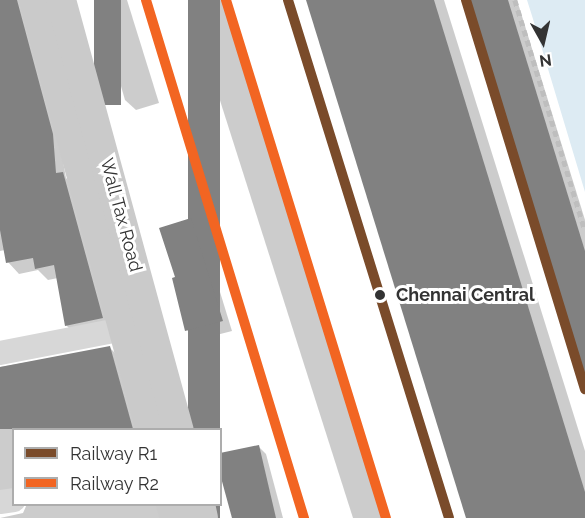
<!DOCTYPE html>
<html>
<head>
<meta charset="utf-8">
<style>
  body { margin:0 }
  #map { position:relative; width:585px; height:518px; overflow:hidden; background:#fff; font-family:Raleway,sans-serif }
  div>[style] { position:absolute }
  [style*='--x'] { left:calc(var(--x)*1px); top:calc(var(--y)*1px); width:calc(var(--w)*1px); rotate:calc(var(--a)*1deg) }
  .water>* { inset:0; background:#ddebf3 }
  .shadow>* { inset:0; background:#0003 }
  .building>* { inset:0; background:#818181; transform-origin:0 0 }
  .minor>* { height:24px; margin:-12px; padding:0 12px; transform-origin:12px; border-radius:12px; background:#d7d7d7 }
  .major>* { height:30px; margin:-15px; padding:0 15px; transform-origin:15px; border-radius:15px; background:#cacaca }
  .rail>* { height:4.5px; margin-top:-2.25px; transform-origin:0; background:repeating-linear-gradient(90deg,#bebebe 0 6px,transparent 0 10.5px) }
  .rail-1>* { height:10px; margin:-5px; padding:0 5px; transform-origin:5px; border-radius:5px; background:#7a4b2a }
  .rail-2>* { height:10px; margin:-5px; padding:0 5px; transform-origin:5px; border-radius:5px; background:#f26522 }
  .dots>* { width:16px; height:16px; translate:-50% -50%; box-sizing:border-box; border:3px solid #fff; border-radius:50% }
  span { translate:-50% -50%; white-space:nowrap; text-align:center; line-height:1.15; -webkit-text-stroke:6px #fff; paint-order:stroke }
  .street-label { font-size:18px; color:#333 }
  .stop-label { font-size:18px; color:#333; font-weight:700 }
  .left { translate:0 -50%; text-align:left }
  .legend { position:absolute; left:12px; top:428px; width:210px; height:78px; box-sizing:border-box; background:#fff; border:2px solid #adadad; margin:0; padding:8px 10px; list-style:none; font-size:18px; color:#333 }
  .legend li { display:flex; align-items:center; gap:12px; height:30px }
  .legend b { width:30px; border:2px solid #adadad }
  .north { position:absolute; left:513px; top:12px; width:60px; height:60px; -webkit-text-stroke:4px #fff; paint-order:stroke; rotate:172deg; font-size:16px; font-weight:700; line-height:24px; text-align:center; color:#333 }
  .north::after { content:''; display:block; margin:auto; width:21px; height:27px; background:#333; clip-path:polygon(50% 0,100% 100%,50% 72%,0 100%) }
</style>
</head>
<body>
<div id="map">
  <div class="water">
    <i style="clip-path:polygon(527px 0,585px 0,585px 192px,533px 19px)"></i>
  </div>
  <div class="shadow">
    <i style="clip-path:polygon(0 0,34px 0,66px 178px,74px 185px,113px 330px,78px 337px,66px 325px,58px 278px,48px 280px,38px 270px,19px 274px,8px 262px,5px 250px,0 251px)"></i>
    <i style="clip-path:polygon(96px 0,127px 0,159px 103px,136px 110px,125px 100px)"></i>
    <i style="clip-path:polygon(188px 0,230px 0,389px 518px,353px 518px)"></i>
    <i style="clip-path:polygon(308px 0,444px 0,585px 451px,585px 518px,467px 518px)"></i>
    <i style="clip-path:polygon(469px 0,517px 0,585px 220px,585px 384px)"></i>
    <i style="clip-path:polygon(191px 219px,201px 230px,232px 331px,197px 340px,187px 330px)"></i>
    <i style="clip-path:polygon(110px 348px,120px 358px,140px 430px,14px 430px,14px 498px,0 505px,0 367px)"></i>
    <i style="clip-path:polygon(258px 446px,266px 454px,283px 518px,235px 518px)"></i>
    <i style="clip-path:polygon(27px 504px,168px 504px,165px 518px,0 518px,23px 513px)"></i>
  </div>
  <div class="building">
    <i style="clip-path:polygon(0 0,17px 0,53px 134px,56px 173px,63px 172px,103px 318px,65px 326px,54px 265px,35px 269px,33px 258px,6px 263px,0 230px)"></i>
    <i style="left:94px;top:0;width:27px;height:105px"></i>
    <i style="left:188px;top:0;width:32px;height:543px"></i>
    <i style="clip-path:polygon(306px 0,434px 0,585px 492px,585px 518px,466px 518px)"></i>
    <i style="clip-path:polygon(468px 0,508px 0,585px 251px,585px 375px,581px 376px)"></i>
    <i style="clip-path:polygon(191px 218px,223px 321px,185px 331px,172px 278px,175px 277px,159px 228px)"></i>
    <i style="clip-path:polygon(110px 346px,133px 429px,0 429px,0 367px)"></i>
    <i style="clip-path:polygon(259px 445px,276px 518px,232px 518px,220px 474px,220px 453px)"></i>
  </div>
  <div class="minor">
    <i style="--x:0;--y:353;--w:125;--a:-11"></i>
    <i style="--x:0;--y:502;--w:14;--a:-8"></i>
  </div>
  <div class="major">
    <i style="--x:34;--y:0;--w:446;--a:74.8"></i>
    <i style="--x:61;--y:0;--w:446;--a:74.7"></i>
    <i style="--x:171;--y:504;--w:15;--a:74"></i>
    <i style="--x:200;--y:504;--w:14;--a:78"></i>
  </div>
  <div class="rail">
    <i style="--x:146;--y:0;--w:542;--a:73.04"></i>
    <i style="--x:226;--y:0;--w:542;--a:72.84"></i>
    <i style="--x:288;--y:0;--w:542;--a:72.73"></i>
    <i style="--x:466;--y:0;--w:407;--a:73"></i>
    <i style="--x:515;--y:0;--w:240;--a:73.1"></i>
  </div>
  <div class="rail-1">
    <i style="--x:288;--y:0;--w:542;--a:72.73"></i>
    <i style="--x:466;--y:0;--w:407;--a:73"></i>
  </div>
  <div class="rail-2">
    <i style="--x:146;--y:0;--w:542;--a:73.04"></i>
    <i style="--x:226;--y:0;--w:542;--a:72.84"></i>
  </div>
  <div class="dots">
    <i style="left:380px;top:295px;background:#333"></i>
  </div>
  <div class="street-label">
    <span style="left:121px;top:215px;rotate:75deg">Wall Tax Road</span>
  </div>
  <div class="stop-label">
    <span class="left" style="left:396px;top:295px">Chennai Central</span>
  </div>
  <ul class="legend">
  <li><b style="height:8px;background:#7a4b2a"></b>Railway R1</li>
  <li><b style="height:8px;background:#f26522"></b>Railway R2</li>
  </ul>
  <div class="north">N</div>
</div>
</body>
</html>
